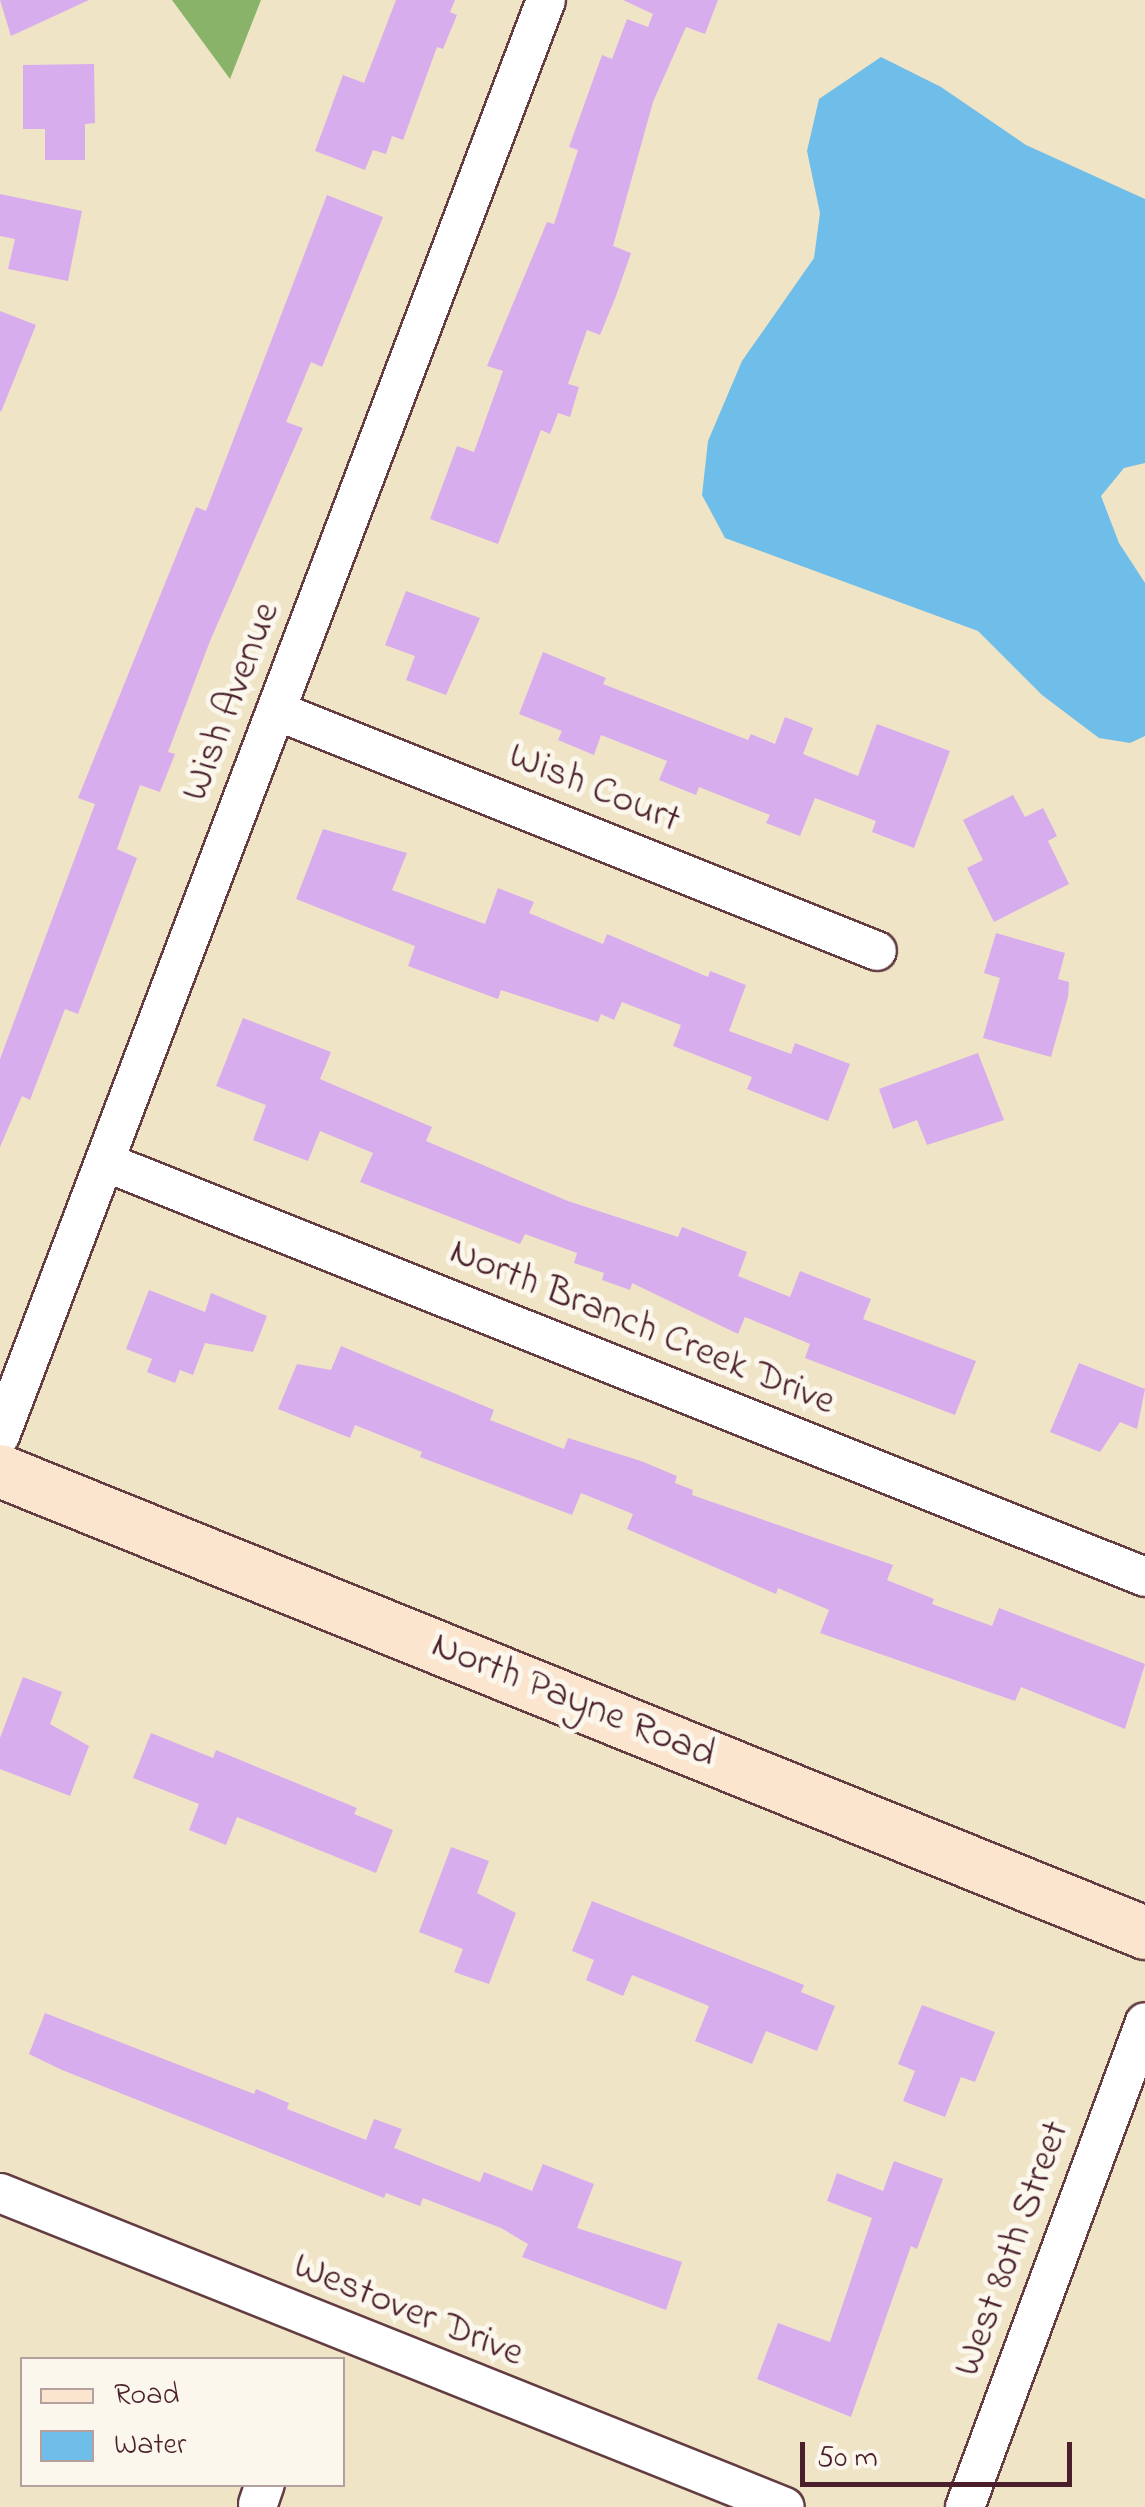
<!DOCTYPE html>
<html>
<head>
<meta charset="utf-8">
<style>
  body { margin:0 }
  #map { position:relative; width:1145px; height:2507px; overflow:hidden; background:#f0e4c7; font-family:"Indie Flower",sans-serif }
  div>[style] { position:absolute }
  [style*='--x'] { left:calc(var(--x)*1px); top:calc(var(--y)*1px); width:calc(var(--w)*1px); rotate:calc(var(--a)*1deg) }
  .forest>* { inset:0; background:#8ab36a }
  .water>* { inset:0; background:#6fbde9 }
  .building>* { inset:0; background:#d8aded }
  .roads { filter:drop-shadow(2px 0 #633d42) drop-shadow(-2px 0 #633d42) drop-shadow(0 2px #633d42) drop-shadow(0 -2px #633d42) }
  .street>* { height:38px; margin:-19px; padding:0 19px; transform-origin:19px; border-radius:19px; background:#fff }
  .secondary>* { height:52px; margin:-26px; padding:0 26px; transform-origin:26px; border-radius:26px; background:#fce5cf }
  span { translate:-50% -50%; white-space:nowrap; text-align:center; line-height:1.15; -webkit-text-stroke:10px #fbf7ec; paint-order:stroke }
  .street-label { font-size:40px; color:#4a1f2b }
  .legend { position:absolute; left:20px; top:2357px; width:325px; height:130px; box-sizing:border-box; background:#fbf7ec; border:2px solid #b4a19f; margin:0; padding:12px 18px; list-style:none; font-size:30px; color:#4a1f2b }
  .legend li { display:flex; align-items:center; gap:20px; height:50px }
  .legend b { width:50px; border:2px solid #b4a19f }
  .scale { position:absolute; left:800px; top:2442px; width:272px; height:45px; box-sizing:border-box; border:5px solid #4a1f2b; border-top:0; padding-left:12px; font-size:30px; line-height:35px; white-space:nowrap; color:#4a1f2b; -webkit-text-stroke:8px #fbf7ec; paint-order:stroke }
</style>
</head>
<body>
<div id="map">
  <div class="forest">
    <i style="clip-path:polygon(172px 0,261px 0,230px 79px)"></i>
  </div>
  <div class="water">
    <i style="clip-path:polygon(881px 57px,941px 87px,1026px 145px,1145px 199px,1145px 463px,1124px 468px,1101px 496px,1119px 543px,1145px 583px,1145px 736px,1130px 743px,1099px 738px,1042px 695px,978px 631px,725px 538px,702px 495px,708px 441px,742px 361px,814px 258px,820px 213px,807px 151px,819px 99px)"></i>
  </div>
  <div class="building">
    <i style="clip-path:polygon(0 0,89px 0,11px 36px)"></i>
    <i style="clip-path:polygon(396px 0,455px 0,450px 12px,457px 15px,443px 49px,437px 47px,403px 140px,392px 136px,386px 154px,373px 150px,365px 170px,315px 151px,343px 75px,364px 83px)"></i>
    <i style="clip-path:polygon(623px 0,718px 0,705px 34px,686px 27px,653px 102px,613px 246px,631px 253px,616px 296px,600px 335px,587px 330px,568px 384px,579px 387px,570px 417px,558px 413px,550px 434px,541px 430px,498px 544px,430px 519px,457px 446px,474px 452px,503px 371px,487px 366px,547px 222px,554px 224px,578px 150px,569px 147px,602px 55px,612px 59px,627px 19px,648px 27px,653px 14px)"></i>
    <i style="clip-path:polygon(94px 64px,95px 123px,85px 124px,85px 160px,45px 160px,45px 129px,23px 129px,23px 65px)"></i>
    <i style="clip-path:polygon(0 194px,82px 211px,68px 281px,8px 269px,15px 239px,0 236px)"></i>
    <i style="clip-path:polygon(327px 195px,383px 217px,322px 367px,311px 362px,286px 422px,303px 428px,210px 641px,168px 752px,175px 754px,160px 792px,140px 785px,117px 849px,137px 858px,78px 1014px,65px 1009px,30px 1100px,22px 1096px,0 1147px,0 1059px,95px 804px,78px 798px,196px 507px,206px 511px)"></i>
    <i style="clip-path:polygon(0 311px,36px 325px,1px 412px,0 411px)"></i>
    <i style="clip-path:polygon(406px 591px,480px 618px,446px 695px,406px 680px,415px 656px,385px 645px)"></i>
    <i style="clip-path:polygon(543px 652px,606px 678px,603px 684px,748px 740px,751px 734px,775px 744px,785px 717px,813px 728px,803px 754px,858px 776px,877px 724px,950px 751px,914px 848px,872px 832px,876px 821px,815px 798px,800px 836px,766px 823px,770px 815px,699px 787px,696px 795px,659px 780px,667px 761px,601px 735px,594px 755px,558px 740px,562px 731px,519px 714px)"></i>
    <i style="clip-path:polygon(1013px 795px,1025px 817px,1043px 808px,1057px 836px,1048px 841px,1069px 884px,994px 922px,967px 868px,983px 860px,963px 820px)"></i>
    <i style="clip-path:polygon(323px 829px,407px 853px,392px 890px,485px 924px,498px 888px,534px 902px,529px 913px,603px 944px,607px 934px,708px 977px,710px 971px,746px 985px,729px 1031px,791px 1054px,795px 1043px,850px 1064px,828px 1121px,747px 1089px,752px 1077px,673px 1046px,681px 1025px,622px 1002px,614px 1020px,601px 1014px,598px 1022px,501px 990px,498px 999px,408px 966px,415px 946px,296px 899px)"></i>
    <i style="clip-path:polygon(996px 933px,1065px 953px,1058px 979px,1069px 982px,1068px 997px,1051px 1057px,983px 1038px,1000px 978px,984px 973px)"></i>
    <i style="clip-path:polygon(243px 1018px,331px 1052px,320px 1079px,432px 1127px,426px 1141px,568px 1201px,678px 1237px,682px 1227px,747px 1252px,738px 1276px,790px 1297px,800px 1271px,871px 1299px,863px 1319px,976px 1361px,955px 1415px,805px 1358px,810px 1344px,745px 1317px,738px 1334px,632px 1283px,630px 1290px,602px 1280px,604px 1273px,574px 1263px,577px 1253px,525px 1234px,520px 1244px,360px 1182px,373px 1153px,320px 1131px,308px 1161px,253px 1140px,266px 1105px,216px 1086px)"></i>
    <i style="clip-path:polygon(978px 1053px,1004px 1120px,927px 1145px,917px 1120px,893px 1129px,879px 1089px)"></i>
    <i style="clip-path:polygon(149px 1290px,205px 1312px,211px 1293px,267px 1316px,253px 1352px,205px 1343px,193px 1375px,180px 1370px,175px 1383px,147px 1372px,152px 1359px,126px 1349px)"></i>
    <i style="clip-path:polygon(341px 1346px,494px 1410px,490px 1420px,564px 1449px,568px 1438px,641px 1461px,677px 1476px,675px 1483px,693px 1490px,692px 1495px,893px 1565px,887px 1580px,934px 1599px,932px 1604px,992px 1626px,999px 1608px,1145px 1664px,1125px 1729px,1021px 1687px,1015px 1701px,820px 1633px,829px 1610px,778px 1588px,776px 1594px,627px 1529px,633px 1514px,581px 1493px,572px 1515px,420px 1457px,422px 1452px,355px 1425px,350px 1438px,278px 1409px,297px 1364px,331px 1370px)"></i>
    <i style="clip-path:polygon(1079px 1363px,1145px 1389px,1137px 1429px,1120px 1422px,1100px 1452px,1050px 1432px)"></i>
    <i style="clip-path:polygon(23px 1677px,62px 1692px,50px 1724px,89px 1746px,70px 1796px,0 1769px,0 1738px)"></i>
    <i style="clip-path:polygon(151px 1733px,213px 1758px,216px 1750px,357px 1808px,354px 1814px,393px 1830px,376px 1873px,237px 1817px,226px 1845px,189px 1830px,199px 1804px,133px 1778px)"></i>
    <i style="clip-path:polygon(451px 1847px,489px 1861px,477px 1893px,516px 1913px,489px 1984px,454px 1972px,463px 1949px,419px 1932px)"></i>
    <i style="clip-path:polygon(592px 1901px,804px 1985px,801px 1992px,835px 2006px,817px 2051px,766px 2031px,752px 2064px,695px 2041px,709px 2006px,632px 1975px,623px 1996px,586px 1980px,594px 1960px,572px 1951px)"></i>
    <i style="clip-path:polygon(922px 2005px,995px 2032px,975px 2082px,961px 2077px,945px 2117px,903px 2101px,915px 2071px,898px 2064px)"></i>
    <i style="clip-path:polygon(45px 2013px,254px 2094px,256px 2089px,289px 2103px,287px 2109px,366px 2140px,374px 2119px,402px 2129px,394px 2148px,480px 2182px,484px 2172px,532px 2191px,543px 2164px,594px 2184px,577px 2228px,682px 2262px,666px 2310px,522px 2257px,528px 2244px,501px 2228px,423px 2198px,420px 2206px,386px 2193px,384px 2198px,62px 2070px,29px 2054px)"></i>
    <i style="clip-path:polygon(894px 2161px,943px 2179px,917px 2249px,911px 2246px,851px 2417px,757px 2379px,778px 2323px,830px 2342px,872px 2218px,827px 2201px,837px 2173px,883px 2191px)"></i>
  </div>
  <div class="roads">
    <div class="street">
      <i style="--x:277;--y:711;--w:646;--a:21.8"></i>
      <i style="--x:105;--y:1162;--w:1120;--a:21.75"></i>
      <i style="--x:0;--y:1436;--w:1536;--a:-69.18"></i>
      <i style="--x:0;--y:2193;--w:845;--a:21.8"></i>
      <i style="--x:258;--y:2504;--w:21;--a:-71"></i>
      <i style="--x:965;--y:2507;--w:517;--a:-69.64"></i>
    </div>
    <div class="secondary">
      <i style="--x:0;--y:1471;--w:1235;--a:21.97"></i>
    </div>
  </div>
  <div class="street-label">
    <span style="left:232px;top:702px;rotate:-69deg">Wish Avenue</span>
    <span style="left:594px;top:789px;rotate:22deg">Wish Court</span>
    <span style="left:642px;top:1328px;rotate:22deg">North Branch Creek Drive</span>
    <span style="left:573px;top:1701px;rotate:22deg">North Payne Road</span>
    <span style="left:1013px;top:2249px;rotate:-70deg">West 80th Street</span>
    <span style="left:408px;top:2311px;rotate:22deg">Westover Drive</span>
  </div>
  <ul class="legend">
  <li><b style="height:12px;background:#fce5cf"></b>Road</li>
  <li><b style="height:28px;background:#6fbde9"></b>Water</li>
  </ul>
  <div class="scale">50 m</div>
</div>
</body>
</html>
